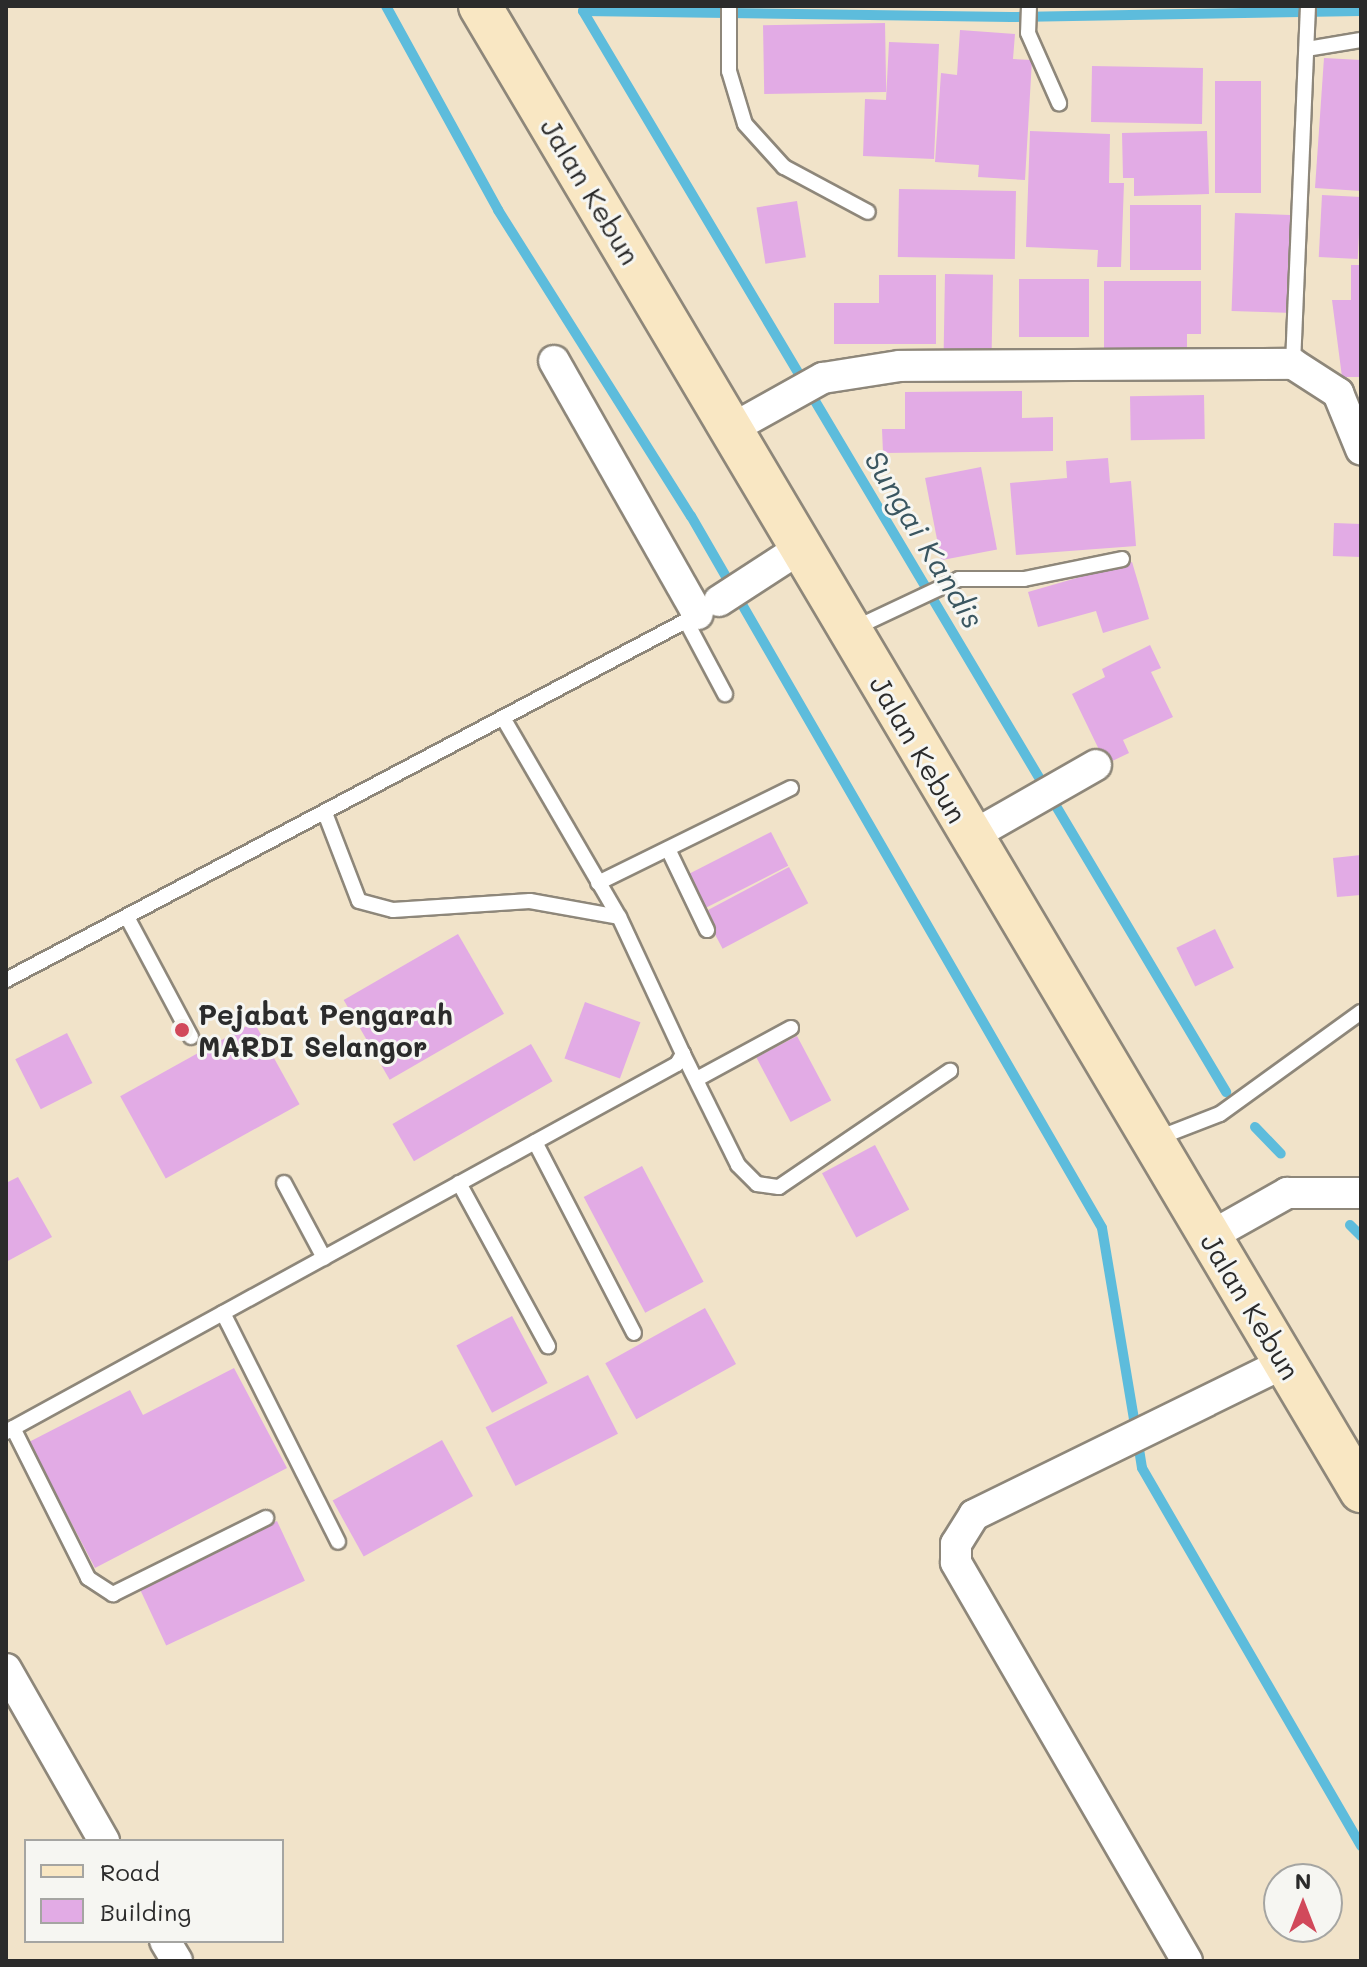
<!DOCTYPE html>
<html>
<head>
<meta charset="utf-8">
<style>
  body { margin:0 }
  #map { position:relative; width:1367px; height:1967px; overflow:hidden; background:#f1e3c9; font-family:Mali,sans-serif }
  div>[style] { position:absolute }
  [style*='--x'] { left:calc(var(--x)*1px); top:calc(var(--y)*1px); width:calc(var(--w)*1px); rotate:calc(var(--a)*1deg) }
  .stream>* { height:10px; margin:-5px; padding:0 5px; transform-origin:5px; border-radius:5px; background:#5dbcdc }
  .building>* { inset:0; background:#e2abe5; transform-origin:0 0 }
  .roads { filter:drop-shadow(2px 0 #8e877a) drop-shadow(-2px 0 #8e877a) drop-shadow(0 2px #8e877a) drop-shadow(0 -2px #8e877a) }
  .lane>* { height:14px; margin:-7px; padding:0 7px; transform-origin:7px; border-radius:7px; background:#fff }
  .street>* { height:30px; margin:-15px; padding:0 15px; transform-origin:15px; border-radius:15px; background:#fff }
  .secondary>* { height:42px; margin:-21px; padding:0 21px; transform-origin:21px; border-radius:21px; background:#f9e7c3 }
  .dots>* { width:22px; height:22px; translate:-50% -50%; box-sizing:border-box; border:4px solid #f6f6f2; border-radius:50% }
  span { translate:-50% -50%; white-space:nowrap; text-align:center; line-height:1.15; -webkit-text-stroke:6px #f6f6f2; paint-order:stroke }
  .street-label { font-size:28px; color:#2b2b2b }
  .poi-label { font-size:28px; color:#2b2b2b; font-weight:700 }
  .left { translate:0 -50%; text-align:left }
  .water-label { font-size:30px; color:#3a5660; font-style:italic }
  .frame { position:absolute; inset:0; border:8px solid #2b2b2b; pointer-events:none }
  .legend { position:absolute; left:24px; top:1839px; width:260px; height:104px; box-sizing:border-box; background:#f6f6f2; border:2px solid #a5a5a2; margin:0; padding:10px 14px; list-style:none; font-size:24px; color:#2b2b2b }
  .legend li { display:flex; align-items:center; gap:16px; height:40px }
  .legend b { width:40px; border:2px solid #a5a5a2 }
  .north { position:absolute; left:1263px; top:1863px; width:80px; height:80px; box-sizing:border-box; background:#f6f6f2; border:2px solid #a5a5a2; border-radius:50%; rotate:0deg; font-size:22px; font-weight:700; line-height:32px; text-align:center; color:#2b2b2b }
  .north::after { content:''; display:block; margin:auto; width:28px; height:36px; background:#d1495b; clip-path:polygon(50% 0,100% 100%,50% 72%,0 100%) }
</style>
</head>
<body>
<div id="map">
  <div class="stream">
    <i style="--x:386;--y:6;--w:233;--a:61.2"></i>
    <i style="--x:498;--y:210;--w:362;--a:57.8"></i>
    <i style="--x:691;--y:516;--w:822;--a:60"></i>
    <i style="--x:1102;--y:1228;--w:194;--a:80.5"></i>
    <i style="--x:583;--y:11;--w:1258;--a:59.25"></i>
    <i style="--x:583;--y:11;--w:428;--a:0.8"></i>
    <i style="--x:1011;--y:17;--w:350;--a:-1"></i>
    <i style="--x:1255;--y:1127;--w:37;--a:46"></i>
    <i style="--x:1350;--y:1225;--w:16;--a:45"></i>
    <i style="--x:1139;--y:1449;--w:19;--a:81"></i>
    <i style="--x:1142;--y:1468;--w:437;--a:59.9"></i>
  </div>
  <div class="building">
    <i style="left:885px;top:23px;width:69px;height:122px;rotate:89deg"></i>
    <i style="clip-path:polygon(960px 30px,1015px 34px,1013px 59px,1032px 60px,1025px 180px,978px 177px,979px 165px,935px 162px,941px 73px,957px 75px)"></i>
    <i style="clip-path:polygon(889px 42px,939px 44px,934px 159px,863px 156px,865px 99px,886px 100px)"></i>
    <i style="clip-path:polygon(1324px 58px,1361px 60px,1361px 191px,1315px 188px)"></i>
    <i style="left:1092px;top:66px;width:111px;height:56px;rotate:1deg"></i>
    <i style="left:1215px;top:81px;width:46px;height:112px"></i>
    <i style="clip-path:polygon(1030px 131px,1110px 134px,1109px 183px,1124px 183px,1121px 267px,1097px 267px,1098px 250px,1026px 247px)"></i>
    <i style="clip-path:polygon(1207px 131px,1209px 194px,1134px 196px,1134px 178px,1123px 178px,1122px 133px)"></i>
    <i style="left:899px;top:189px;width:117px;height:68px;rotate:1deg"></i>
    <i style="left:1322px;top:195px;width:39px;height:62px;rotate:3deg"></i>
    <i style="left:797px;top:201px;width:57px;height:41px;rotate:81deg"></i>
    <i style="left:1130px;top:205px;width:71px;height:65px"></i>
    <i style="left:1235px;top:213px;width:62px;height:98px;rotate:2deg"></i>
    <i style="clip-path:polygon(1351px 265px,1361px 265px,1361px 377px,1342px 377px,1332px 300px,1351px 300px)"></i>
    <i style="left:945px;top:274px;width:48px;height:81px;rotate:1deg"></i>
    <i style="clip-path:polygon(879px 275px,936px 275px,936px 344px,834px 344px,834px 303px,879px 303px)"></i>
    <i style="left:1019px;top:279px;width:70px;height:58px"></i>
    <i style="clip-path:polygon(1104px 281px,1201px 281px,1201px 334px,1187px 334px,1187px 353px,1104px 353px)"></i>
    <i style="clip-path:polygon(1022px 391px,1022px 418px,1053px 417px,1053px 451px,883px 453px,882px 429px,905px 429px,905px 392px)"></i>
    <i style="left:1204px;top:395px;width:44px;height:74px;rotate:89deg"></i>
    <i style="clip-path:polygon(1108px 458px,1110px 483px,1131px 481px,1136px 546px,1016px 555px,1010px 483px,1067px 478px,1066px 461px)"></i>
    <i style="left:981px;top:467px;width:84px;height:57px;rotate:79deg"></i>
    <i style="left:1334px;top:523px;width:27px;height:33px;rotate:2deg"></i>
    <i style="clip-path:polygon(1132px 562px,1149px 619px,1103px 633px,1096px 611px,1038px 627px,1028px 592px)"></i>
    <i style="clip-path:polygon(1150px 645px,1161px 668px,1151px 672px,1173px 717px,1123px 740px,1129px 753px,1106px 764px,1072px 694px,1105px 677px,1102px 669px)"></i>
    <i style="left:771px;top:832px;width:38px;height:94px;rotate:63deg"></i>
    <i style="clip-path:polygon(1361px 855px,1361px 895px,1337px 897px,1333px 858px)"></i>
    <i style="left:789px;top:867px;width:41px;height:97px;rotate:62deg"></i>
    <i style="left:1215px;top:929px;width:43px;height:43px;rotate:64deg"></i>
    <i style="left:458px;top:934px;width:92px;height:132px;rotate:60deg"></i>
    <i style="left:585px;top:1002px;width:59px;height:60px;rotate:20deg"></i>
    <i style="left:254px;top:1022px;width:94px;height:153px;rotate:61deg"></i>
    <i style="left:67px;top:1033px;width:56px;height:58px;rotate:63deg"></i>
    <i style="left:797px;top:1036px;width:73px;height:46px;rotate:62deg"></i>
    <i style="left:531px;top:1044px;width:43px;height:160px;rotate:60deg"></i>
    <i style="left:875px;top:1145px;width:73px;height:60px;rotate:62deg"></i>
    <i style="left:642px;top:1166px;width:131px;height:66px;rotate:62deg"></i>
    <i style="clip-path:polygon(18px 1177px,52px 1237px,6px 1262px,6px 1183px)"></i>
    <i style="left:705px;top:1308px;width:64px;height:114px;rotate:61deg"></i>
    <i style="left:512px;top:1316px;width:76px;height:63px;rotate:62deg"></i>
    <i style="clip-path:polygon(234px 1368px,287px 1468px,95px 1568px,29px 1442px,130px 1390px,143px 1415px)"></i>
    <i style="left:588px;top:1375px;width:66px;height:115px;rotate:63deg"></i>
    <i style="left:442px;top:1440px;width:64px;height:125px;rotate:61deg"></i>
    <i style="left:277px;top:1521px;width:66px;height:153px;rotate:65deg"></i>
  </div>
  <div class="roads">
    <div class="lane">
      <i style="--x:729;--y:6;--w:65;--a:90"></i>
      <i style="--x:729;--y:71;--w:55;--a:73.2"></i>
      <i style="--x:745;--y:124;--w:58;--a:47.8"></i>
      <i style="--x:784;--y:167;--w:95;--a:28.2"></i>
      <i style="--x:1029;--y:6;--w:27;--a:92"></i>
      <i style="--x:1028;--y:33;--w:77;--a:66.1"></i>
      <i style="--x:1307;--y:49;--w:55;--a:-9.5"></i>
      <i style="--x:1293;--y:364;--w:358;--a:-87.6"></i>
      <i style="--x:686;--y:621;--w:83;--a:61.9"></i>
      <i style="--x:855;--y:628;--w:115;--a:-25.2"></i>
      <i style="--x:959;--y:579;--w:65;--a:0"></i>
      <i style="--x:1024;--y:579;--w:100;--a:-11.5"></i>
      <i style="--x:325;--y:813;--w:94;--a:68.9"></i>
      <i style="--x:359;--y:901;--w:35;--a:15"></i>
      <i style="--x:393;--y:910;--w:137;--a:-3.8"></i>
      <i style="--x:530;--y:901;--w:90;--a:10.2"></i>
      <i style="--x:668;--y:849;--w:90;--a:64.3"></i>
      <i style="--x:598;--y:883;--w:215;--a:-26.2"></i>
      <i style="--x:127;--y:917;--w:136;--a:61.9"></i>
      <i style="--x:6;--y:980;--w:784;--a:-27.84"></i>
      <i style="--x:683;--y:1054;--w:124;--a:63.6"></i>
      <i style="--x:738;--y:1165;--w:27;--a:45"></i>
      <i style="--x:757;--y:1184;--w:22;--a:8"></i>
      <i style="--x:779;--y:1187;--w:207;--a:-34.2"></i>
      <i style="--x:697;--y:1079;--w:107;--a:-28.5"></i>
      <i style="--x:1158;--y:1138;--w:66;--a:-21.2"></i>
      <i style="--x:1220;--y:1114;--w:174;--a:-35.9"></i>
      <i style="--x:535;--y:1142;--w:215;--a:62.6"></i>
      <i style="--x:284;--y:1183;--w:85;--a:61.9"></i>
      <i style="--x:459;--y:1183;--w:186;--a:61.4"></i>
      <i style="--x:223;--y:1313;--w:256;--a:63.3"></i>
      <i style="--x:13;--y:1428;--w:168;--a:63.4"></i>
      <i style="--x:88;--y:1578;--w:30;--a:33"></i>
      <i style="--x:113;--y:1594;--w:171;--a:-26.4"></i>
      <i style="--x:6;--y:1432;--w:765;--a:-28.74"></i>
      <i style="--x:677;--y:1064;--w:12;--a:-59"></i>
      <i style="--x:683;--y:1054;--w:151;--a:-115"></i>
      <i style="--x:619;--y:917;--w:230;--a:-120.2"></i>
    </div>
    <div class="street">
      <i style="--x:554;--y:361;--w:291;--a:60.4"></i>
      <i style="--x:733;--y:428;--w:103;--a:-29.1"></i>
      <i style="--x:823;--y:378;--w:78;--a:-8.9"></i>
      <i style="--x:900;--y:366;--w:393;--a:-0.3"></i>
      <i style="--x:1293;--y:364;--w:54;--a:32.8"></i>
      <i style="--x:1338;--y:393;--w:61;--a:67.7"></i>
      <i style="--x:719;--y:601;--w:99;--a:-33"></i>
      <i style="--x:970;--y:837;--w:145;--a:-29.7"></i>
      <i style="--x:1209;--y:1237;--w:90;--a:-29.4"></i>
      <i style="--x:1287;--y:1193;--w:74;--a:0"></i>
      <i style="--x:6;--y:1669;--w:198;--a:60.3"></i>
      <i style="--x:165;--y:1941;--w:23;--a:59"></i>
      <i style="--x:1187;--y:1961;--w:461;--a:-120.1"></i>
      <i style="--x:956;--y:1562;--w:18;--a:-90"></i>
      <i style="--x:956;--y:1544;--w:34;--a:-58"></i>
      <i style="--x:974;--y:1515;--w:347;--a:-26.1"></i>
    </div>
    <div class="secondary">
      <i style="--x:480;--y:6;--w:1727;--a:59.32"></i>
    </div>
  </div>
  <div class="dots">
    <i style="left:182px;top:1030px;background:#d1495b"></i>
  </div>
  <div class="street-label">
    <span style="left:591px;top:191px;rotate:59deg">Jalan Kebun</span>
    <span style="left:919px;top:749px;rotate:60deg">Jalan Kebun</span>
    <span style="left:1251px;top:1306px;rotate:59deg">Jalan Kebun</span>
  </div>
  <div class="poi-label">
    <span class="left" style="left:198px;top:1030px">Pejabat Pengarah<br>MARDI Selangor</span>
  </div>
  <div class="water-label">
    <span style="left:925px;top:539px;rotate:59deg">Sungai Kandis</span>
  </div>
  <div class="frame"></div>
  <ul class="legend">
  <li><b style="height:10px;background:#f9e7c3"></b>Road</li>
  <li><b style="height:22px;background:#e2abe5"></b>Building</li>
  </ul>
  <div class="north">N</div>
</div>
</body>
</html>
